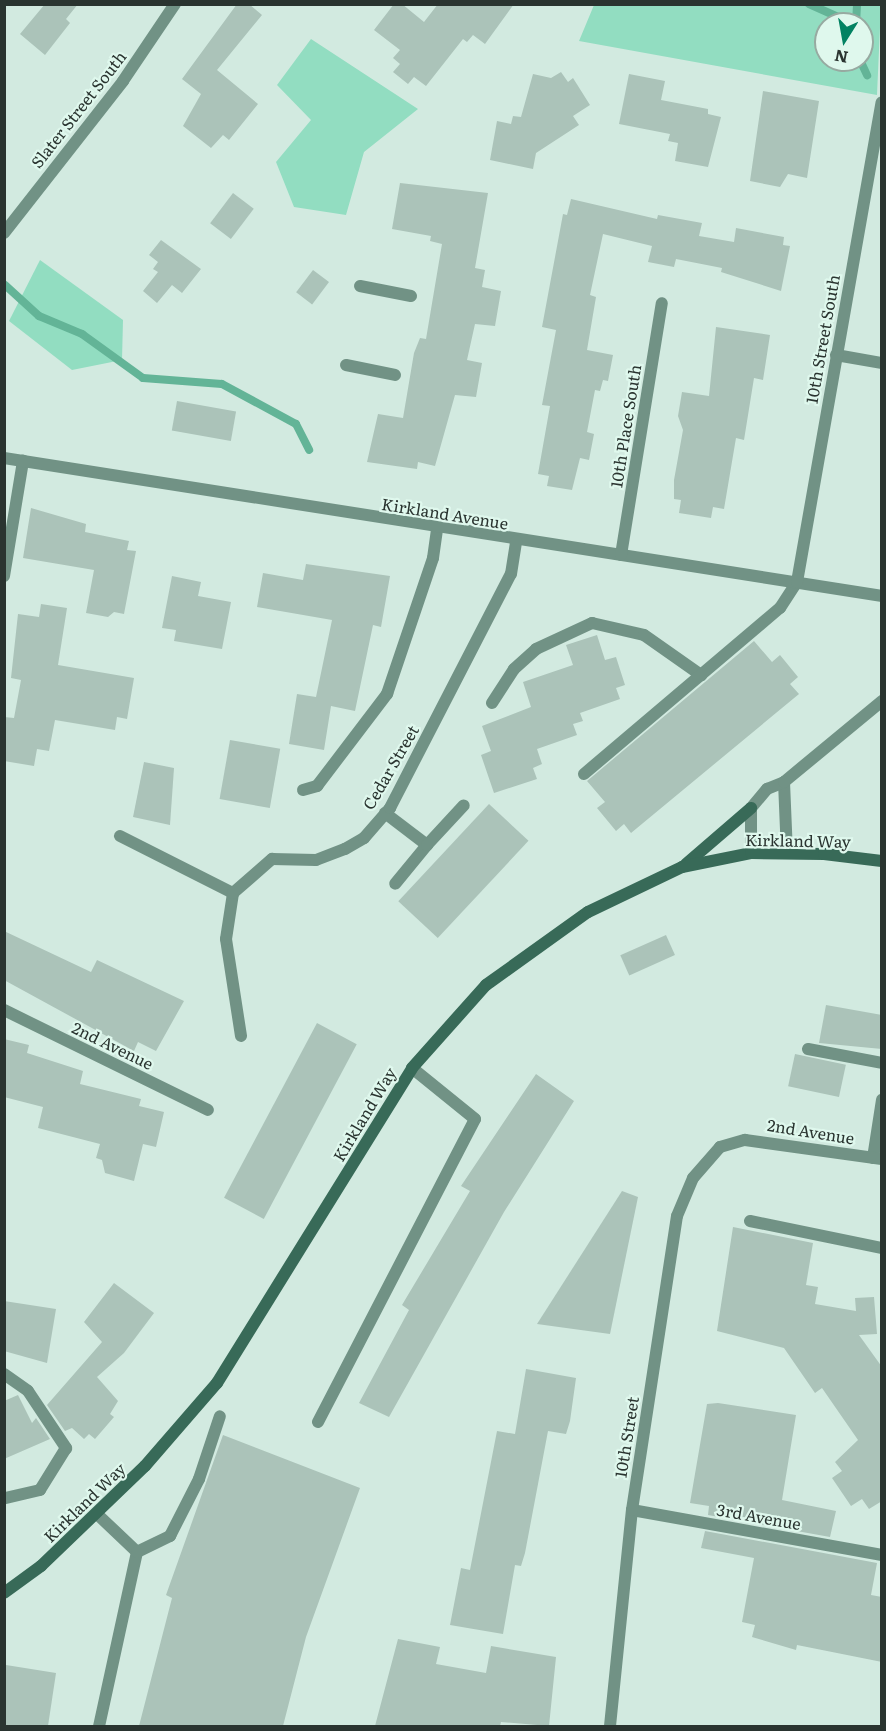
<!DOCTYPE html>
<html>
<head>
<meta charset="utf-8">
<style>
  body { margin:0 }
  #map { position:relative; width:886px; height:1731px; overflow:hidden; background:#d2eae0; font-family:Literata,serif }
  div>[style] { position:absolute }
  [style*='--x'] { left:calc(var(--x)*1px); top:calc(var(--y)*1px); width:calc(var(--w)*1px); rotate:calc(var(--a)*1deg) }
  .green>* { inset:0; background:#92ddc1 }
  .stream>* { height:8px; margin:-4px; padding:0 4px; transform-origin:4px; border-radius:4px; background:#63b497 }
  .building>* { inset:0; background:#abc3b9; transform-origin:0 0 }
  .lane>* { height:12px; margin:-6px; padding:0 6px; transform-origin:6px; border-radius:6px; background:#719285 }
  .street>* { height:12px; margin:-6px; padding:0 6px; transform-origin:6px; border-radius:6px; background:#719285 }
  .secondary>* { height:12px; margin:-6px; padding:0 6px; transform-origin:6px; border-radius:6px; background:#386a58 }
  span { translate:-50% -50%; white-space:nowrap; text-align:center; line-height:1.15; -webkit-text-stroke:4.5px #dff8ed; paint-order:stroke }
  .street-label { font-size:16px; color:#2a3430 }
  .frame { position:absolute; inset:0; border:6px solid #2a3430; pointer-events:none }
  .north { position:absolute; left:814px; top:12px; width:60px; height:60px; box-sizing:border-box; background:#dff8ed; border:2px solid #97aaa1; border-radius:50%; rotate:191deg; font-size:16px; font-weight:700; line-height:24px; text-align:center; color:#2a3430 }
  .north::after { content:''; display:block; margin:auto; width:21px; height:27px; background:#028262; clip-path:polygon(50% 0,100% 100%,50% 72%,0 100%) }
</style>
</head>
<body>
<div id="map">
  <div class="green">
    <i style="clip-path:polygon(evenodd,594px 5px,881px 5px,877px 95px,579px 41px,594px 5px,826px 24px,862px 24px,862px 60px,826px 60px,826px 24px)"></i>
    <i style="clip-path:polygon(311px 39px,418px 109px,364px 152px,346px 215px,294px 207px,276px 162px,311px 120px,277px 85px)"></i>
    <i style="clip-path:polygon(40px 260px,123px 320px,122px 360px,72px 370px,9px 321px)"></i>
  </div>
  <div class="stream">
    <i style="--x:809;--y:4;--w:35;--a:24"></i>
    <i style="--x:841;--y:18;--w:6;--a:72"></i>
    <i style="--x:856;--y:24;--w:20;--a:-87"></i>
    <i style="--x:860;--y:60;--w:17;--a:65"></i>
    <i style="--x:5;--y:285;--w:46;--a:42.4"></i>
    <i style="--x:39;--y:316;--w:47;--a:22.7"></i>
    <i style="--x:82;--y:334;--w:75;--a:35.8"></i>
    <i style="--x:143;--y:378;--w:79;--a:4.3"></i>
    <i style="--x:222;--y:384;--w:84;--a:28.4"></i>
    <i style="--x:296;--y:424;--w:29;--a:63"></i>
  </div>
  <div class="building">
    <i style="clip-path:polygon(45px 4px,78px 4px,66px 19px,70px 23px,45px 55px,20px 34px)"></i>
    <i style="clip-path:polygon(237px 4px,249px 4px,262px 15px,217px 70px,258px 104px,229px 140px,223px 135px,211px 148px,183px 126px,201px 94px,182px 79px)"></i>
    <i style="clip-path:polygon(394px 4px,402px 4px,424px 22px,438px 4px,514px 4px,485px 44px,473px 35px,467px 42px,463px 39px,426px 86px,414px 77px,408px 84px,393px 72px,400px 64px,393px 58px,400px 50px,374px 30px)"></i>
    <i style="clip-path:polygon(561px 72px,568px 82px,573px 78px,590px 105px,573px 116px,579px 125px,536px 153px,533px 169px,490px 160px,497px 121px,511px 124px,513px 116px,521px 117px,533px 74px,551px 78px)"></i>
    <i style="clip-path:polygon(629px 74px,665px 81px,661px 100px,708px 109px,708px 114px,721px 117px,708px 167px,675px 161px,678px 143px,668px 141px,670px 134px,619px 124px)"></i>
    <i style="clip-path:polygon(763px 91px,819px 101px,807px 178px,788px 174px,780px 187px,750px 181px)"></i>
    <i style="clip-path:polygon(400px 183px,488px 193px,475px 268px,485px 270px,482px 287px,501px 291px,495px 326px,475px 324px,467px 360px,482px 363px,476px 397px,455px 395px,435px 466px,418px 462px,417px 469px,367px 462px,378px 414px,403px 418px,414px 353px,420px 338px,426px 339px,442px 244px,430px 241px,431px 236px,392px 229px)"></i>
    <i style="left:233px;top:193px;width:26px;height:38px;rotate:37deg"></i>
    <i style="clip-path:polygon(571px 199px,657px 219px,658px 215px,702px 223px,699px 236px,734px 242px,736px 228px,784px 237px,783px 245px,790px 246px,781px 291px,721px 272px,722px 268px,676px 259px,674px 267px,648px 262px,652px 246px,603px 234px,590px 295px,596px 297px,587px 350px,613px 355px,608px 381px,603px 380px,600px 391px,595px 390px,587px 432px,594px 434px,589px 460px,580px 458px,572px 490px,547px 486px,549px 476px,538px 474px,550px 406px,542px 405px,556px 330px,542px 327px,563px 214px,567px 215px)"></i>
    <i style="clip-path:polygon(161px 240px,201px 269px,182px 293px,172px 285px,157px 303px,143px 291px,158px 272px,153px 269px,158px 262px,149px 255px)"></i>
    <i style="left:313px;top:270px;width:20px;height:28px;rotate:37deg"></i>
    <i style="clip-path:polygon(716px 327px,770px 335px,763px 380px,754px 378px,744px 440px,736px 438px,724px 509px,713px 507px,711px 518px,679px 513px,681px 500px,674px 499px,674px 480px,683px 430px,678px 416px,682px 392px,709px 396px)"></i>
    <i style="left:177px;top:401px;width:60px;height:30px;rotate:10deg"></i>
    <i style="clip-path:polygon(31px 508px,86px 524px,85px 532px,129px 541px,127px 550px,136px 551px,124px 614px,114px 612px,108px 617px,86px 613px,94px 570px,23px 558px)"></i>
    <i style="clip-path:polygon(306px 564px,390px 576px,381px 627px,373px 625px,355px 711px,331px 706px,324px 750px,289px 744px,297px 694px,316px 697px,332px 620px,257px 607px,263px 573px,303px 580px)"></i>
    <i style="clip-path:polygon(172px 576px,201px 582px,198px 596px,231px 602px,222px 649px,174px 641px,176px 630px,162px 628px)"></i>
    <i style="clip-path:polygon(41px 604px,67px 608px,58px 665px,134px 678px,127px 719px,117px 717px,115px 730px,55px 720px,49px 751px,37px 749px,34px 766px,4px 761px,4px 717px,14px 718px,21px 680px,11px 678px,18px 614px,39px 617px)"></i>
    <i style="clip-path:polygon(597px 635px,605px 660px,616px 657px,625px 685px,616px 688px,620px 699px,580px 713px,583px 721px,573px 724px,577px 735px,537px 749px,542px 764px,533px 768px,537px 779px,494px 793px,481px 755px,491px 751px,482px 726px,531px 707px,523px 682px,573px 665px,566px 645px)"></i>
    <i style="clip-path:polygon(754px 641px,772px 662px,780px 655px,798px 677px,790px 684px,799px 694px,631px 833px,624px 824px,616px 831px,597px 808px,605px 802px,587px 781px)"></i>
    <i style="left:230px;top:740px;width:51px;height:60px;rotate:10deg"></i>
    <i style="clip-path:polygon(144px 762px,174px 768px,170px 825px,133px 817px)"></i>
    <i style="left:489px;top:804px;width:54px;height:133px;rotate:43deg"></i>
    <i style="clip-path:polygon(4px 931px,91px 972px,97px 960px,184px 1001px,156px 1051px,138px 1042px,134px 1051px,4px 980px)"></i>
    <i style="left:666px;top:935px;width:22px;height:50px;rotate:66deg"></i>
    <i style="clip-path:polygon(826px 1005px,882px 1015px,882px 1049px,819px 1043px)"></i>
    <i style="left:317px;top:1023px;width:45px;height:198px;rotate:28deg"></i>
    <i style="clip-path:polygon(4px 1039px,29px 1045px,27px 1053px,83px 1071px,80px 1084px,141px 1099px,139px 1106px,164px 1112px,156px 1147px,143px 1144px,134px 1181px,105px 1173px,102px 1160px,96px 1158px,100px 1144px,38px 1128px,43px 1107px,4px 1097px)"></i>
    <i style="left:795px;top:1054px;width:52px;height:33px;rotate:12deg"></i>
    <i style="clip-path:polygon(536px 1074px,574px 1101px,504px 1212px,389px 1417px,359px 1403px,409px 1310px,402px 1305px,470px 1191px,461px 1186px)"></i>
    <i style="clip-path:polygon(622px 1191px,638px 1197px,610px 1334px,537px 1324px)"></i>
    <i style="clip-path:polygon(733px 1227px,813px 1243px,806px 1285px,818px 1287px,815px 1304px,856px 1311px,855px 1298px,874px 1297px,877px 1334px,859px 1335px,882px 1367px,882px 1501px,869px 1509px,862px 1499px,851px 1506px,832px 1478px,842px 1471px,835px 1462px,858px 1440px,822px 1388px,815px 1393px,784px 1348px,717px 1331px)"></i>
    <i style="clip-path:polygon(114px 1283px,154px 1313px,124px 1353px,97px 1377px,118px 1401px,110px 1414px,114px 1417px,95px 1439px,89px 1434px,84px 1439px,72px 1428px,65px 1431px,47px 1405px,102px 1342px,84px 1322px)"></i>
    <i style="clip-path:polygon(4px 1301px,56px 1309px,47px 1363px,4px 1351px)"></i>
    <i style="clip-path:polygon(526px 1369px,576px 1378px,570px 1421px,566px 1434px,548px 1431px,525px 1553px,521px 1566px,515px 1565px,503px 1634px,450px 1625px,461px 1568px,470px 1570px,497px 1431px,515px 1434px)"></i>
    <i style="clip-path:polygon(18px 1395px,32px 1423px,36px 1418px,50px 1439px,4px 1459px,4px 1401px)"></i>
    <i style="clip-path:polygon(718px 1403px,796px 1415px,782px 1500px,836px 1511px,830px 1537px,708px 1515px,709px 1506px,690px 1503px,707px 1404px)"></i>
    <i style="clip-path:polygon(223px 1435px,360px 1488px,306px 1637px,283px 1726px,139px 1726px,172px 1598px,166px 1595px)"></i>
    <i style="clip-path:polygon(705px 1531px,877px 1563px,871px 1595px,882px 1597px,882px 1662px,797px 1645px,796px 1650px,752px 1637px,755px 1625px,742px 1622px,754px 1558px,701px 1548px)"></i>
    <i style="clip-path:polygon(398px 1639px,440px 1647px,436px 1664px,486px 1673px,491px 1646px,556px 1657px,549px 1726px,501px 1722px,500px 1726px,375px 1726px)"></i>
    <i style="clip-path:polygon(6px 1665px,56px 1673px,48px 1726px,4px 1726px)"></i>
  </div>
  <div class="lane">
    <i style="--x:360;--y:286;--w:52;--a:11.1"></i>
    <i style="--x:836;--y:355;--w:47;--a:9.9"></i>
    <i style="--x:346;--y:365;--w:50;--a:11.5"></i>
    <i style="--x:4;--y:576;--w:117;--a:-80.6"></i>
    <i style="--x:492;--y:703;--w:40;--a:-57.1"></i>
    <i style="--x:514;--y:669;--w:30;--a:-42"></i>
    <i style="--x:536;--y:649;--w:62;--a:-24.9"></i>
    <i style="--x:592;--y:623;--w:53;--a:13"></i>
    <i style="--x:644;--y:635;--w:70;--a:35.1"></i>
    <i style="--x:584;--y:774;--w:257;--a:-40.3"></i>
    <i style="--x:780;--y:608;--w:31;--a:-57"></i>
    <i style="--x:303;--y:790;--w:15;--a:-16"></i>
    <i style="--x:317;--y:786;--w:116;--a:-52.7"></i>
    <i style="--x:387;--y:694;--w:144;--a:-71.3"></i>
    <i style="--x:433;--y:558;--w:30;--a:-82"></i>
    <i style="--x:385;--y:813;--w:53;--a:37.3"></i>
    <i style="--x:427;--y:845;--w:50;--a:129.4"></i>
    <i style="--x:120;--y:836;--w:127;--a:26.8"></i>
    <i style="--x:427;--y:845;--w:54;--a:-47.2"></i>
    <i style="--x:808;--y:1049;--w:75;--a:10.7"></i>
    <i style="--x:873;--y:1158;--w:59;--a:-81.2"></i>
    <i style="--x:750;--y:1221;--w:135;--a:11.6"></i>
    <i style="--x:318;--y:1422;--w:341;--a:-62.6"></i>
    <i style="--x:475;--y:1119;--w:81;--a:-141"></i>
    <i style="--x:97;--y:1514;--w:55;--a:43.5"></i>
    <i style="--x:137;--y:1552;--w:178;--a:102.3"></i>
    <i style="--x:137;--y:1552;--w:37;--a:-26"></i>
    <i style="--x:170;--y:1536;--w:64;--a:-63"></i>
    <i style="--x:199;--y:1479;--w:66;--a:-71.6"></i>
  </div>
  <div class="street">
    <i style="--x:4;--y:233;--w:193;--a:-51.9"></i>
    <i style="--x:123;--y:81;--w:93;--a:-56"></i>
    <i style="--x:4;--y:458;--w:889;--a:8.93"></i>
    <i style="--x:621;--y:555;--w:255;--a:-80.8"></i>
    <i style="--x:797;--y:582;--w:487;--a:-80"></i>
    <i style="--x:784;--y:782;--w:71;--a:87.6"></i>
    <i style="--x:751;--y:853;--w:45;--a:-90"></i>
    <i style="--x:751;--y:808;--w:25;--a:-50"></i>
    <i style="--x:767;--y:789;--w:18;--a:-22"></i>
    <i style="--x:784;--y:782;--w:127;--a:-39.6"></i>
    <i style="--x:4;--y:1010;--w:227;--a:26.1"></i>
    <i style="--x:241;--y:1036;--w:98;--a:-98.8"></i>
    <i style="--x:226;--y:939;--w:47;--a:-81.3"></i>
    <i style="--x:233;--y:893;--w:52;--a:-41.1"></i>
    <i style="--x:272;--y:859;--w:44;--a:1.3"></i>
    <i style="--x:316;--y:860;--w:31;--a:-21"></i>
    <i style="--x:345;--y:849;--w:22;--a:-30"></i>
    <i style="--x:364;--y:838;--w:40;--a:-49"></i>
    <i style="--x:390;--y:808;--w:263;--a:-62.7"></i>
    <i style="--x:511;--y:574;--w:33;--a:-81"></i>
    <i style="--x:4;--y:1374;--w:29;--a:35"></i>
    <i style="--x:28;--y:1391;--w:69;--a:56.3"></i>
    <i style="--x:66;--y:1448;--w:49;--a:121.8"></i>
    <i style="--x:40;--y:1490;--w:37;--a:167"></i>
    <i style="--x:632;--y:1510;--w:254;--a:10.2"></i>
    <i style="--x:610;--y:1726;--w:217;--a:-84.2"></i>
    <i style="--x:632;--y:1510;--w:297;--a:-81.3"></i>
    <i style="--x:677;--y:1216;--w:41;--a:-67.2"></i>
    <i style="--x:693;--y:1178;--w:41;--a:-48.9"></i>
    <i style="--x:720;--y:1147;--w:26;--a:-16"></i>
    <i style="--x:745;--y:1140;--w:138;--a:7.9"></i>
  </div>
  <div class="secondary">
    <i style="--x:686;--y:864;--w:86;--a:-40.7"></i>
    <i style="--x:4;--y:1593;--w:46;--a:-36.1"></i>
    <i style="--x:41;--y:1566;--w:144;--a:-43.9"></i>
    <i style="--x:145;--y:1466;--w:110;--a:-49.1"></i>
    <i style="--x:217;--y:1383;--w:370;--a:-58.2"></i>
    <i style="--x:412;--y:1068;--w:111;--a:-48.3"></i>
    <i style="--x:486;--y:985;--w:125;--a:-35.6"></i>
    <i style="--x:588;--y:912;--w:104;--a:-25.6"></i>
    <i style="--x:682;--y:867;--w:70;--a:-11.5"></i>
    <i style="--x:751;--y:853;--w:73;--a:0.8"></i>
    <i style="--x:824;--y:854;--w:58;--a:6.9"></i>
  </div>
  <div class="street-label">
    <span style="left:78px;top:109px;rotate:-52deg">Slater Street South</span>
    <span style="left:822px;top:339px;rotate:-80deg">10th Street South</span>
    <span style="left:625px;top:426px;rotate:-81deg">10th Place South</span>
    <span style="left:445px;top:513px;rotate:9deg">Kirkland Avenue</span>
    <span style="left:390px;top:767px;rotate:-60deg">Cedar Street</span>
    <span style="left:798px;top:840px;rotate:1deg">Kirkland Way</span>
    <span style="left:113px;top:1045px;rotate:26deg">2nd Avenue</span>
    <span style="left:364px;top:1114px;rotate:-59deg">Kirkland Way</span>
    <span style="left:811px;top:1131px;rotate:9deg">2nd Avenue</span>
    <span style="left:626px;top:1437px;rotate:-81deg">10th Street</span>
    <span style="left:84px;top:1502px;rotate:-44deg">Kirkland Way</span>
    <span style="left:759px;top:1516px;rotate:10deg">3rd Avenue</span>
  </div>
  <div class="frame"></div>
  <div class="north">N</div>
</div>
</body>
</html>
